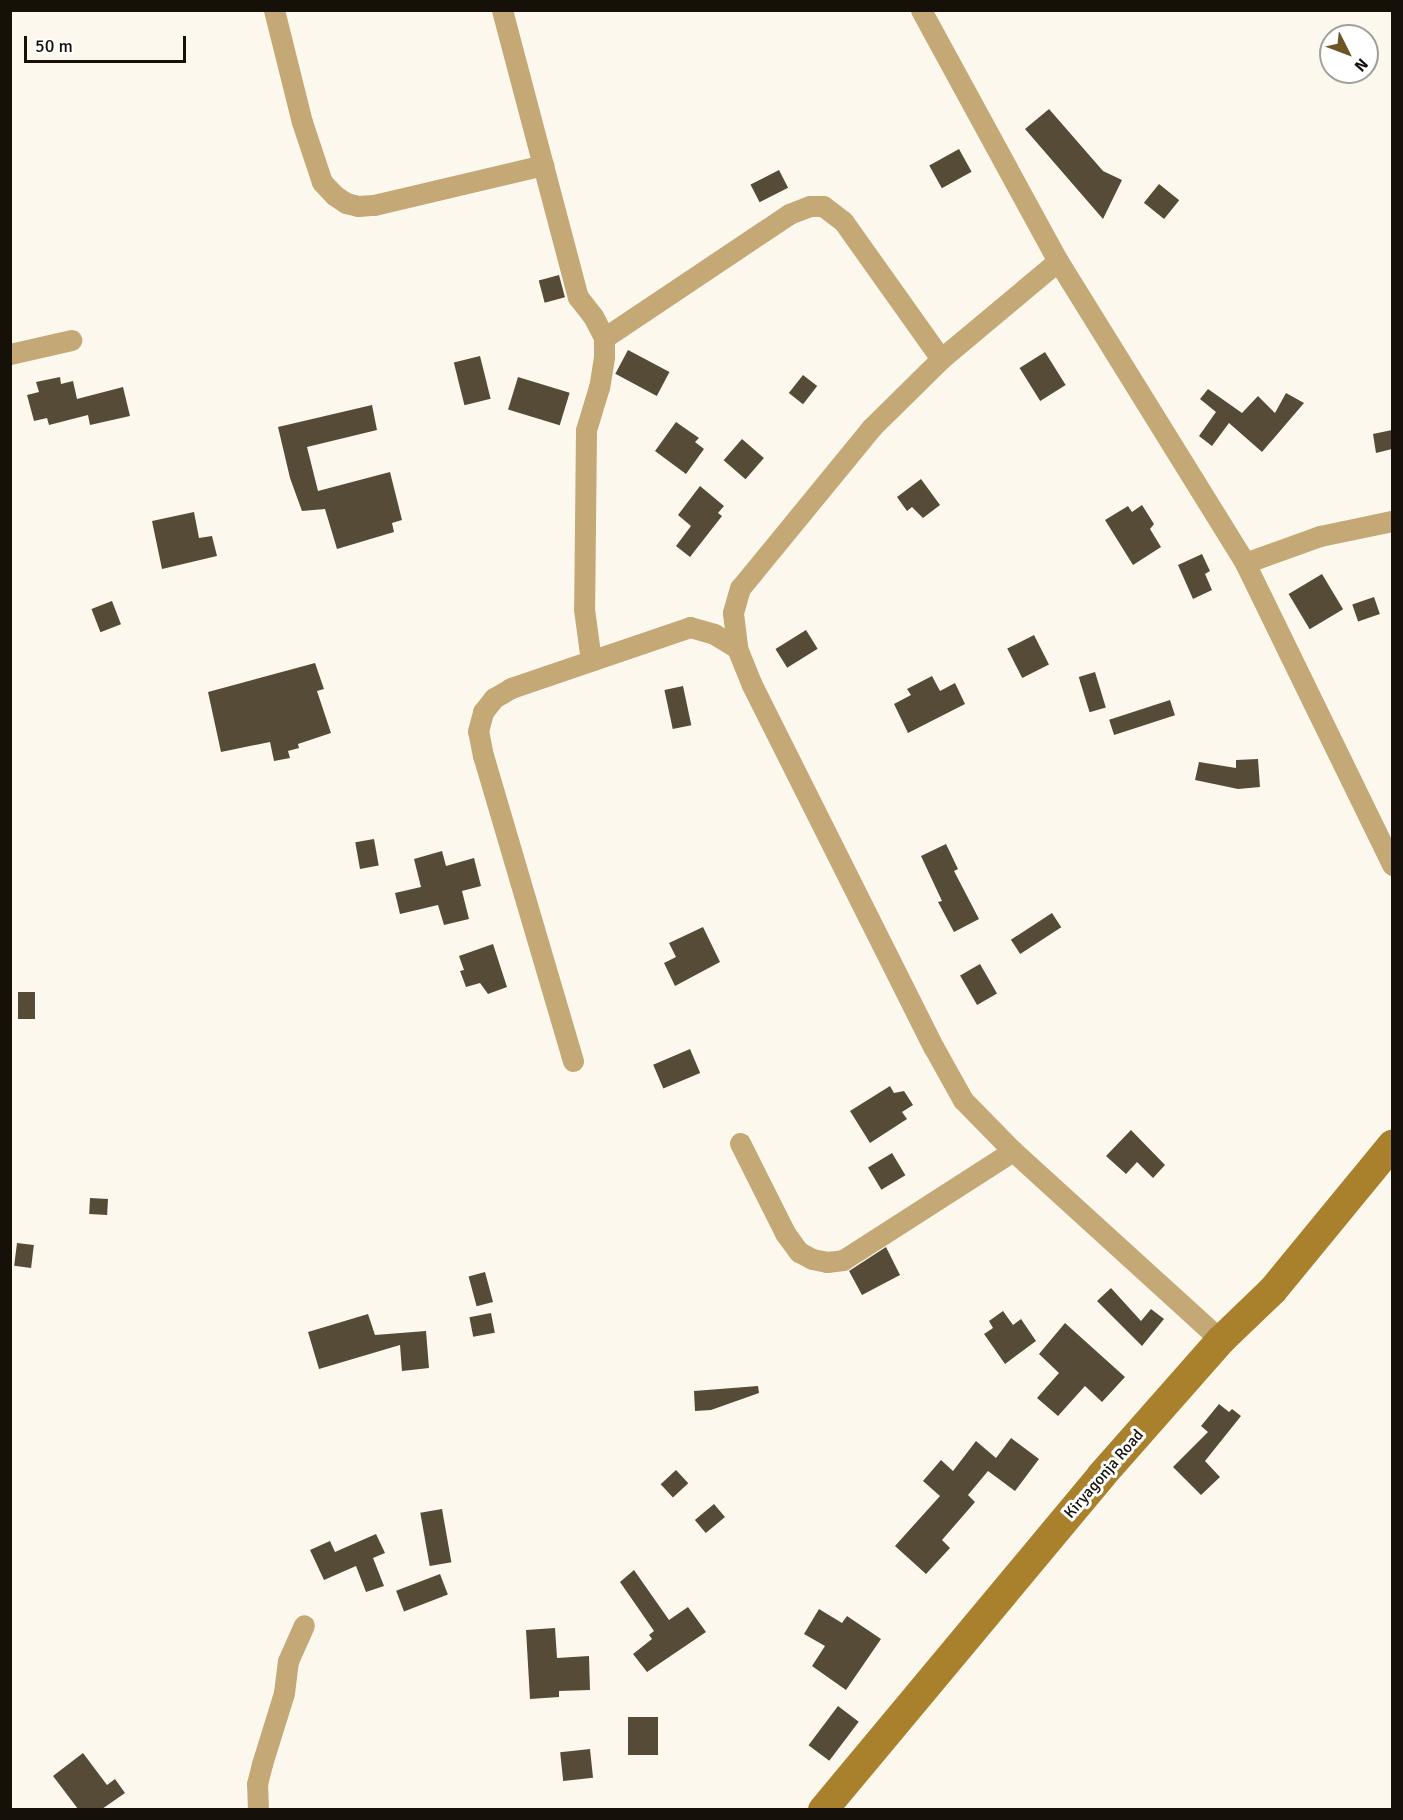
<!DOCTYPE html>
<html>
<head>
<meta charset="utf-8">
<style>
  body { margin:0 }
  #map { position:relative; width:1403px; height:1820px; overflow:hidden; background:#fdf8ee; font-family:Signika,sans-serif }
  div>[style] { position:absolute }
  [style*='--x'] { left:calc(var(--x)*1px); top:calc(var(--y)*1px); width:calc(var(--w)*1px); rotate:calc(var(--a)*1deg) }
  .building>* { inset:0; background:#564b36; transform-origin:0 0 }
  .street>* { height:21px; margin:-10.5px; padding:0 10.5px; transform-origin:10.5px; border-radius:10.5px; background:#c4a876 }
  .secondary>* { height:30px; margin:-15px; padding:0 15px; transform-origin:15px; border-radius:15px; background:#a9802b }
  span { translate:-50% -50%; white-space:nowrap; text-align:center; line-height:1.15; -webkit-text-stroke:6px #fff; paint-order:stroke }
  .street-label { font-size:16px; color:#151008 }
  .frame { position:absolute; inset:0; border:12px solid #151008; pointer-events:none }
  .north { position:absolute; left:1319px; top:24px; width:60px; height:60px; box-sizing:border-box; background:#fff; border:2px solid #a19f9c; border-radius:50%; rotate:132deg; font-size:16px; font-weight:700; line-height:24px; text-align:center; color:#151008 }
  .north::after { content:''; display:block; margin:auto; width:21px; height:27px; background:#6e5526; clip-path:polygon(50% 0,100% 100%,50% 72%,0 100%) }
  .scale { position:absolute; left:24px; top:36px; width:162px; height:27px; box-sizing:border-box; border:3px solid #151008; border-top:0; padding-left:8px; font-size:18px; line-height:21px; white-space:nowrap; color:#151008; -webkit-text-stroke:4px #fff; paint-order:stroke }
</style>
</head>
<body>
<div id="map">
  <div class="building">
    <i style="clip-path:polygon(1049px 109px,1103px 171px,1122px 180px,1103px 219px,1025px 129px)"></i>
    <i style="left:959px;top:149px;width:26px;height:34px;rotate:61deg"></i>
    <i style="left:779px;top:170px;width:20px;height:32px;rotate:63deg"></i>
    <i style="left:1159px;top:184px;width:26px;height:24px;rotate:39deg"></i>
    <i style="left:559px;top:275px;width:23px;height:21px;rotate:75deg"></i>
    <i style="left:628px;top:350px;width:47px;height:27px;rotate:28deg"></i>
    <i style="left:1045px;top:352px;width:39px;height:30px;rotate:58deg"></i>
    <i style="left:480px;top:356px;width:44px;height:27px;rotate:76deg"></i>
    <i style="left:803px;top:375px;width:18px;height:23px;rotate:38deg"></i>
    <i style="clip-path:polygon(60px 377px,61px 384px,73px 381px,77px 399px,123px 387px,130px 416px,90px 425px,88px 415px,49px 425px,47px 418px,34px 421px,27px 395px,39px 392px,36px 382px)"></i>
    <i style="left:518px;top:377px;width:54px;height:34px;rotate:17deg"></i>
    <i style="clip-path:polygon(1208px 389px,1242px 413px,1258px 396px,1275px 413px,1286px 393px,1304px 403px,1262px 452px,1229px 423px,1212px 446px,1199px 436px,1216px 412px,1200px 399px)"></i>
    <i style="clip-path:polygon(372px 405px,377px 430px,307px 447px,318px 491px,390px 472px,402px 520px,392px 523px,394px 532px,337px 549px,325px 509px,302px 511px,290px 478px,278px 427px)"></i>
    <i style="clip-path:polygon(676px 422px,699px 438px,695px 442px,704px 449px,686px 474px,655px 451px)"></i>
    <i style="clip-path:polygon(1392px 430px,1392px 449px,1376px 453px,1373px 434px)"></i>
    <i style="left:742px;top:439px;width:29px;height:28px;rotate:41deg"></i>
    <i style="clip-path:polygon(921px 479px,940px 505px,923px 518px,912px 507px,907px 511px,897px 497px)"></i>
    <i style="clip-path:polygon(700px 486px,724px 506px,718px 513px,722px 516px,690px 557px,676px 546px,691px 526px,678px 515px)"></i>
    <i style="clip-path:polygon(1142px 505px,1154px 524px,1150px 529px,1161px 547px,1133px 565px,1105px 520px,1128px 506px,1132px 512px)"></i>
    <i style="clip-path:polygon(194px 512px,199px 538px,212px 536px,217px 556px,162px 569px,152px 521px)"></i>
    <i style="clip-path:polygon(1202px 554px,1210px 571px,1205px 574px,1212px 590px,1193px 599px,1178px 565px)"></i>
    <i style="left:1322px;top:574px;width:41px;height:39px;rotate:59deg"></i>
    <i style="left:1374px;top:597px;width:18px;height:23px;rotate:71deg"></i>
    <i style="left:112px;top:601px;width:25px;height:22px;rotate:69deg"></i>
    <i style="left:806px;top:630px;width:22px;height:36px;rotate:58deg"></i>
    <i style="left:1034px;top:635px;width:33px;height:30px;rotate:63deg"></i>
    <i style="clip-path:polygon(315px 663px,324px 689px,317px 691px,331px 733px,298px 744px,299px 748px,288px 751px,290px 758px,274px 761px,270px 742px,221px 752px,208px 692px)"></i>
    <i style="left:1095px;top:672px;width:37px;height:17px;rotate:73deg"></i>
    <i style="clip-path:polygon(932px 676px,940px 691px,955px 683px,965px 704px,908px 733px,894px 704px,911px 695px,907px 689px)"></i>
    <i style="left:683px;top:686px;width:40px;height:19px;rotate:78deg"></i>
    <i style="left:1170px;top:700px;width:16px;height:64px;rotate:72deg"></i>
    <i style="clip-path:polygon(1258px 759px,1260px 787px,1238px 789px,1195px 780px,1199px 762px,1236px 768px,1236px 760px)"></i>
    <i style="left:374px;top:839px;width:27px;height:19px;rotate:80deg"></i>
    <i style="clip-path:polygon(946px 844px,958px 869px,954px 871px,979px 919px,954px 932px,938px 902px,942px 901px,921px 856px)"></i>
    <i style="clip-path:polygon(442px 851px,446px 866px,474px 858px,481px 886px,462px 891px,469px 919px,444px 925px,438px 905px,400px 914px,395px 893px,421px 887px,414px 859px)"></i>
    <i style="left:1052px;top:913px;width:17px;height:49px;rotate:57deg"></i>
    <i style="clip-path:polygon(703px 927px,720px 962px,675px 986px,664px 963px,676px 957px,669px 943px)"></i>
    <i style="clip-path:polygon(493px 944px,507px 987px,488px 994px,480px 983px,466px 987px,460px 971px,464px 970px,459px 956px)"></i>
    <i style="left:980px;top:964px;width:34px;height:23px;rotate:60deg"></i>
    <i style="left:18px;top:992px;width:17px;height:27px"></i>
    <i style="left:690px;top:1049px;width:26px;height:40px;rotate:67deg"></i>
    <i style="clip-path:polygon(890px 1086px,894px 1093px,904px 1091px,913px 1105px,902px 1112px,907px 1119px,870px 1143px,850px 1111px)"></i>
    <i style="clip-path:polygon(1131px 1130px,1165px 1165px,1153px 1178px,1137px 1162px,1126px 1174px,1106px 1156px)"></i>
    <i style="left:892px;top:1153px;width:26px;height:28px;rotate:59deg"></i>
    <i style="left:90px;top:1198px;width:18px;height:16px;rotate:3deg"></i>
    <i style="left:17px;top:1243px;width:17px;height:23px;rotate:7deg"></i>
    <i style="clip-path:polygon(886px 1247px,900px 1275px,862px 1295px,849px 1271px)"></i>
    <i style="left:485px;top:1272px;width:31px;height:17px;rotate:75deg"></i>
    <i style="clip-path:polygon(1111px 1288px,1141px 1321px,1151px 1309px,1164px 1319px,1142px 1346px,1097px 1301px)"></i>
    <i style="clip-path:polygon(1003px 1311px,1013px 1325px,1021px 1319px,1036px 1341px,1005px 1364px,984px 1334px,993px 1328px,989px 1321px)"></i>
    <i style="left:491px;top:1313px;width:20px;height:22px;rotate:79deg"></i>
    <i style="clip-path:polygon(368px 1314px,375px 1335px,426px 1331px,429px 1368px,402px 1371px,400px 1345px,319px 1369px,308px 1332px)"></i>
    <i style="clip-path:polygon(1065px 1323px,1125px 1377px,1102px 1402px,1085px 1386px,1058px 1416px,1037px 1398px,1059px 1373px,1039px 1354px)"></i>
    <i style="clip-path:polygon(758px 1386px,759px 1393px,711px 1410px,695px 1411px,694px 1391px)"></i>
    <i style="clip-path:polygon(1219px 1404px,1229px 1412px,1232px 1409px,1241px 1416px,1205px 1461px,1220px 1477px,1201px 1495px,1173px 1467px,1208px 1432px,1201px 1426px)"></i>
    <i style="clip-path:polygon(1011px 1438px,1039px 1459px,1015px 1491px,988px 1471px,968px 1495px,975px 1502px,942px 1540px,950px 1548px,926px 1574px,895px 1546px,940px 1496px,923px 1481px,941px 1460px,953px 1471px,976px 1441px,996px 1458px)"></i>
    <i style="left:676px;top:1470px;width:18px;height:21px;rotate:47deg"></i>
    <i style="left:714px;top:1504px;width:17px;height:25px;rotate:50deg"></i>
    <i style="left:442px;top:1509px;width:54px;height:22px;rotate:80deg"></i>
    <i style="clip-path:polygon(376px 1534px,385px 1553px,373px 1558px,384px 1586px,366px 1592px,356px 1566px,324px 1580px,310px 1550px,330px 1541px,335px 1552px)"></i>
    <i style="clip-path:polygon(634px 1570px,669px 1620px,688px 1607px,706px 1632px,647px 1672px,633px 1654px,652px 1639px,649px 1635px,654px 1631px,620px 1582px)"></i>
    <i style="left:440px;top:1574px;width:22px;height:47px;rotate:69deg"></i>
    <i style="clip-path:polygon(819px 1609px,842px 1623px,847px 1616px,881px 1639px,846px 1690px,812px 1666px,825px 1646px,804px 1634px)"></i>
    <i style="clip-path:polygon(555px 1628px,557px 1658px,589px 1656px,590px 1690px,559px 1691px,559px 1697px,530px 1699px,526px 1630px)"></i>
    <i style="left:838px;top:1706px;width:26px;height:49px;rotate:37deg"></i>
    <i style="left:658px;top:1717px;width:38px;height:30px;rotate:90deg"></i>
    <i style="left:590px;top:1749px;width:29px;height:30px;rotate:84deg"></i>
    <i style="clip-path:polygon(83px 1753px,107px 1785px,115px 1779px,125px 1793px,102px 1809px,78px 1809px,53px 1776px)"></i>
  </div>
  <div class="street">
    <i style="--x:274;--y:10;--w:115;--a:76"></i>
    <i style="--x:302;--y:122;--w:63;--a:71.6"></i>
    <i style="--x:322;--y:182;--w:18;--a:47"></i>
    <i style="--x:334;--y:195;--w:14;--a:34"></i>
    <i style="--x:346;--y:203;--w:12;--a:14"></i>
    <i style="--x:358;--y:206;--w:16;--a:-4"></i>
    <i style="--x:374;--y:205;--w:174;--a:-13.3"></i>
    <i style="--x:502;--y:10;--w:297;--a:75.2"></i>
    <i style="--x:578;--y:297;--w:24;--a:52"></i>
    <i style="--x:593;--y:316;--w:25;--a:63"></i>
    <i style="--x:604;--y:338;--w:19;--a:90"></i>
    <i style="--x:604;--y:357;--w:30;--a:99"></i>
    <i style="--x:599;--y:387;--w:45;--a:106.8"></i>
    <i style="--x:586;--y:430;--w:179;--a:90.6"></i>
    <i style="--x:584;--y:609;--w:52;--a:82.3"></i>
    <i style="--x:921;--y:10;--w:286;--a:61.4"></i>
    <i style="--x:1058;--y:261;--w:355;--a:58.2"></i>
    <i style="--x:1245;--y:563;--w:336;--a:64"></i>
    <i style="--x:1058;--y:261;--w:153;--a:140.1"></i>
    <i style="--x:941;--y:359;--w:97;--a:135.4"></i>
    <i style="--x:872;--y:427;--w:208;--a:129.3"></i>
    <i style="--x:740;--y:588;--w:26;--a:106"></i>
    <i style="--x:733;--y:613;--w:35;--a:83"></i>
    <i style="--x:737;--y:648;--w:40;--a:68"></i>
    <i style="--x:752;--y:685;--w:406;--a:63.4"></i>
    <i style="--x:934;--y:1048;--w:60;--a:60.9"></i>
    <i style="--x:963;--y:1100;--w:71;--a:45.6"></i>
    <i style="--x:1013;--y:1151;--w:281;--a:42.3"></i>
    <i style="--x:604;--y:338;--w:223;--a:-33.8"></i>
    <i style="--x:789;--y:214;--w:22;--a:-21"></i>
    <i style="--x:810;--y:206;--w:13;--a:0"></i>
    <i style="--x:823;--y:206;--w:25;--a:37"></i>
    <i style="--x:843;--y:221;--w:169;--a:54.6"></i>
    <i style="--x:10;--y:354;--w:63;--a:-12.9"></i>
    <i style="--x:1245;--y:563;--w:80;--a:-19.8"></i>
    <i style="--x:1320;--y:536;--w:74;--a:-11.8"></i>
    <i style="--x:573;--y:1061;--w:318;--a:-106.4"></i>
    <i style="--x:483;--y:756;--w:25;--a:-101"></i>
    <i style="--x:478;--y:731;--w:20;--a:-75"></i>
    <i style="--x:483;--y:712;--w:18;--a:-52"></i>
    <i style="--x:494;--y:698;--w:20;--a:-30"></i>
    <i style="--x:511;--y:688;--w:189;--a:-18.8"></i>
    <i style="--x:690;--y:627;--w:25;--a:16"></i>
    <i style="--x:714;--y:634;--w:27;--a:31"></i>
    <i style="--x:740;--y:1143;--w:101;--a:63.4"></i>
    <i style="--x:785;--y:1233;--w:24;--a:54"></i>
    <i style="--x:799;--y:1252;--w:15;--a:28"></i>
    <i style="--x:812;--y:1259;--w:15;--a:11"></i>
    <i style="--x:827;--y:1262;--w:16;--a:-7"></i>
    <i style="--x:843;--y:1260;--w:202;--a:-32.7"></i>
    <i style="--x:258;--y:1810;--w:26;--a:-92"></i>
    <i style="--x:257;--y:1784;--w:21;--a:-76"></i>
    <i style="--x:262;--y:1764;--w:74;--a:-72.8"></i>
    <i style="--x:284;--y:1693;--w:32;--a:-83"></i>
    <i style="--x:288;--y:1661;--w:39;--a:-66"></i>
  </div>
  <div class="secondary">
    <i style="--x:823;--y:1810;--w:435;--a:-50.2"></i>
    <i style="--x:1101;--y:1476;--w:181;--a:-48.6"></i>
    <i style="--x:1221;--y:1340;--w:72;--a:-43.9"></i>
    <i style="--x:1273;--y:1290;--w:188;--a:-50.6"></i>
  </div>
  <div class="street-label">
    <span style="left:1104px;top:1474px;rotate:-49deg">Kiryagonja Road</span>
  </div>
  <div class="frame"></div>
  <div class="north">N</div>
  <div class="scale">50 m</div>
</div>
</body>
</html>
